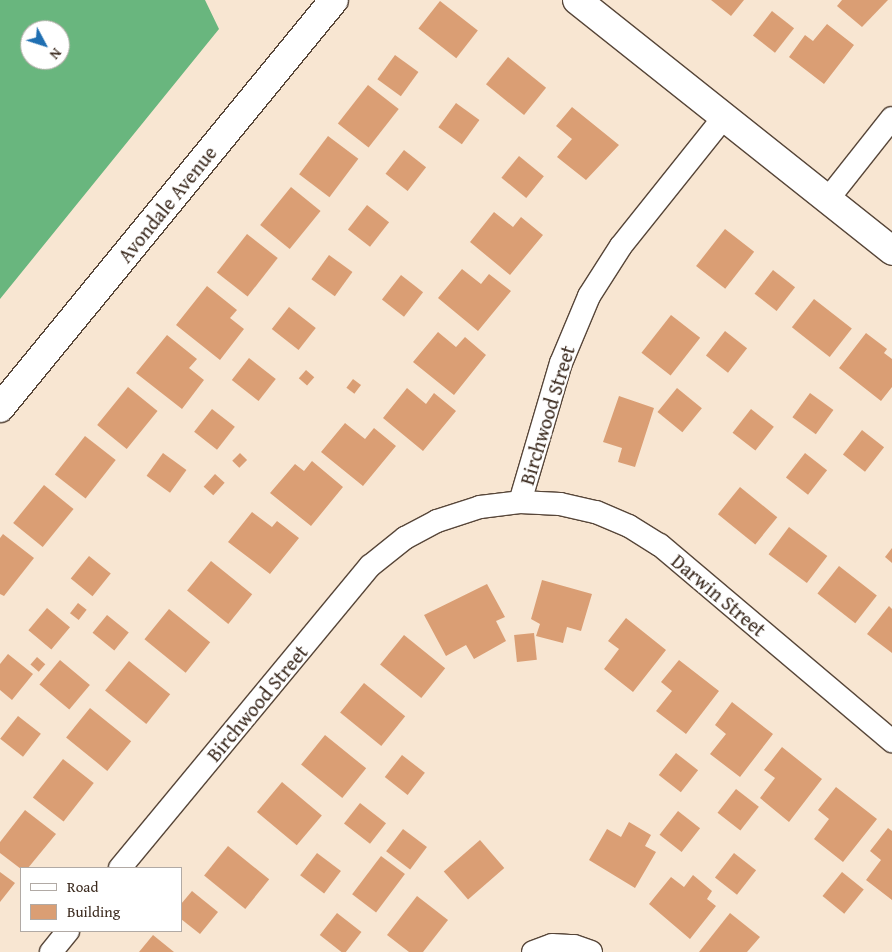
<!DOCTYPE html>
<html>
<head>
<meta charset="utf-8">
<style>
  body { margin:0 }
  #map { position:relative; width:892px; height:952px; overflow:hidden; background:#f8e6d2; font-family:"Gentium Book Plus",serif }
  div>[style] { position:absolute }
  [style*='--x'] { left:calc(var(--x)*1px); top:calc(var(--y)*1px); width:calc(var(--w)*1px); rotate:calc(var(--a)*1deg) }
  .forest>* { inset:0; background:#69b67e }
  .building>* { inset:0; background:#da9e74; transform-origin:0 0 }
  .roads { filter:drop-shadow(1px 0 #574639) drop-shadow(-1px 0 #574639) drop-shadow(0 1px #574639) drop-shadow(0 -1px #574639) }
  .minor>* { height:22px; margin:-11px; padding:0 11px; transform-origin:11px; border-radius:11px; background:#fff }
  .tertiary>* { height:28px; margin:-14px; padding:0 14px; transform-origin:14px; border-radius:14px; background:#fff }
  span { translate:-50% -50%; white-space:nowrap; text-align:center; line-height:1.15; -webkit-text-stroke:4px #fff; paint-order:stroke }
  .street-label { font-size:20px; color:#3b2a1e }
  .legend { position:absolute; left:20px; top:867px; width:162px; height:65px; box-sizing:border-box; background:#fff; border:1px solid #b1aaa5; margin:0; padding:6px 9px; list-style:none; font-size:15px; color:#3b2a1e }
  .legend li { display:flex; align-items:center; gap:10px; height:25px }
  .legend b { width:25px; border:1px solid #b1aaa5 }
  .north { position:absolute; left:20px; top:20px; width:50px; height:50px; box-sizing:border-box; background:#fff; border:1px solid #b1aaa5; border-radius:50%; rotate:130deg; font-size:14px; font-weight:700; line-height:20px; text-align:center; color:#3b2a1e }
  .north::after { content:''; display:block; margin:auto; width:18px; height:22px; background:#1f6fb2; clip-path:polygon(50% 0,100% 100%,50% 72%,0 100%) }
</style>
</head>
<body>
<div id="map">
  <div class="forest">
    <i style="clip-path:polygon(evenodd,0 0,205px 0,219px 29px,0 299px,0 0,30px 30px,60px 30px,60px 60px,30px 60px,30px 30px)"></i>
  </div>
  <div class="building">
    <i style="clip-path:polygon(711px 0,744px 0,731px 16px)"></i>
    <i style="clip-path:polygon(842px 0,888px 0,862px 27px,837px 6px)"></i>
    <i style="left:440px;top:1px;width:48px;height:35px;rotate:38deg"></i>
    <i style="left:772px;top:11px;width:28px;height:31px;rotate:38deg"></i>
    <i style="clip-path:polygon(827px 24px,854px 45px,824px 84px,789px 57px,805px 35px,813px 41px)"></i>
    <i style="left:395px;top:55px;width:29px;height:30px;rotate:36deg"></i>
    <i style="left:508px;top:57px;width:49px;height:35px;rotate:39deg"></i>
    <i style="left:368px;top:85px;width:39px;height:49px;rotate:38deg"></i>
    <i style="left:456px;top:103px;width:29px;height:30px;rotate:36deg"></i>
    <i style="clip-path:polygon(572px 107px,619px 145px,586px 180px,557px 157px,572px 139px,556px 126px)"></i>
    <i style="left:328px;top:136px;width:38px;height:48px;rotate:37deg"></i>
    <i style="left:404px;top:150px;width:28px;height:30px;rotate:38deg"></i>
    <i style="left:519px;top:156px;width:32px;height:28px;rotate:39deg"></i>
    <i style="left:291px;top:187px;width:38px;height:49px;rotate:39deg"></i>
    <i style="left:367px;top:205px;width:28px;height:31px;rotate:38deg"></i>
    <i style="clip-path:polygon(494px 212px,513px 227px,521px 217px,543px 235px,510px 275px,470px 242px)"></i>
    <i style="left:725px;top:229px;width:37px;height:47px;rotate:38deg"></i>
    <i style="left:247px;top:234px;width:39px;height:49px;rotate:38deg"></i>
    <i style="left:329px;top:255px;width:29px;height:30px;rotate:36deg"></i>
    <i style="clip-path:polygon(462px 269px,481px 284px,489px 274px,511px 291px,478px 331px,438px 298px)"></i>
    <i style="left:773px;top:270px;width:28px;height:30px;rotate:38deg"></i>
    <i style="left:401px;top:275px;width:28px;height:31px;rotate:38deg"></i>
    <i style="clip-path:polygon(207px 286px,237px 310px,230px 318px,244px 329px,220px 360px,176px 325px)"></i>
    <i style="left:814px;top:299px;width:48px;height:36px;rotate:38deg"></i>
    <i style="left:289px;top:307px;width:34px;height:28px;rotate:38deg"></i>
    <i style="left:671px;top:315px;width:37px;height:48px;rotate:38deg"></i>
    <i style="left:725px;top:331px;width:28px;height:31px;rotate:38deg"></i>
    <i style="clip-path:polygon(438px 332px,456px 347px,465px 337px,486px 355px,454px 395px,413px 362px)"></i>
    <i style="clip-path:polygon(866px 333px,887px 349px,884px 353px,892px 359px,892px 387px,881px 401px,839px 368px)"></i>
    <i style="clip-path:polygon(167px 335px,197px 359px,189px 368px,204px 380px,182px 409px,136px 373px)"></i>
    <i style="left:249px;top:358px;width:34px;height:28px;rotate:38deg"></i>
    <i style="left:306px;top:370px;width:11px;height:11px;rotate:41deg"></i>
    <i style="left:353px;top:379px;width:10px;height:11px;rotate:37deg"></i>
    <i style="left:128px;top:387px;width:38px;height:49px;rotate:39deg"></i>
    <i style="clip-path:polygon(407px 388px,426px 404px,434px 393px,456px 411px,423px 451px,383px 418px)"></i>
    <i style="left:677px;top:388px;width:32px;height:31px;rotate:39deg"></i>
    <i style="left:810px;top:393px;width:29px;height:30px;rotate:36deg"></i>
    <i style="clip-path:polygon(619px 396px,654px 408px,635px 467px,618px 462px,622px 448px,603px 442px)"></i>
    <i style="left:212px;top:409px;width:29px;height:29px;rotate:38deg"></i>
    <i style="left:751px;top:409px;width:29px;height:30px;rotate:38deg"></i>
    <i style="clip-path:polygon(345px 423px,365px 439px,374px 428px,396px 446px,363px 486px,321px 452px)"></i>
    <i style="left:862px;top:430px;width:28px;height:31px;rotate:38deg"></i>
    <i style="left:85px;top:436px;width:39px;height:49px;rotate:38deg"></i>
    <i style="left:163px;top:453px;width:29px;height:28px;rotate:36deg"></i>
    <i style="left:240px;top:453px;width:10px;height:11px;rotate:45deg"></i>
    <i style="left:805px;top:453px;width:28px;height:31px;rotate:38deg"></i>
    <i style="clip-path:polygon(312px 461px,343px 487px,311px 526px,270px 493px,295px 464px,304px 471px)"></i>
    <i style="left:215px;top:474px;width:13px;height:17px;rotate:42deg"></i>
    <i style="left:44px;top:485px;width:38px;height:49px;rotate:39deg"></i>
    <i style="left:740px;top:487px;width:48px;height:35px;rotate:39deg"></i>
    <i style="clip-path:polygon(252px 512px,272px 527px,277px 521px,299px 538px,270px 574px,228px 542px)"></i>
    <i style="left:789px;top:527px;width:48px;height:34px;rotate:37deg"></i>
    <i style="clip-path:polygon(3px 534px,34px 558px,4px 596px,0 594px,0 538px)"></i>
    <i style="clip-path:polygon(892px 548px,892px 563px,885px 557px)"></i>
    <i style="left:89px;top:556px;width:28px;height:29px;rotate:39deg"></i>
    <i style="left:211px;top:561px;width:53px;height:38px;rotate:39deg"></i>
    <i style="left:839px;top:566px;width:48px;height:35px;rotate:38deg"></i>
    <i style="clip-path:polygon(542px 580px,592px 594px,581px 631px,567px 627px,563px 643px,536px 636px,540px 624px,531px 619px)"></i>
    <i style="clip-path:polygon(487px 584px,505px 617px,496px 621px,506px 641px,474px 659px,466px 645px,446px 656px,424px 615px)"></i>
    <i style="left:78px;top:603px;width:11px;height:13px;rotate:38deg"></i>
    <i style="clip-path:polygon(889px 606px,892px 609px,892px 653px,867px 634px)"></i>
    <i style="left:47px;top:608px;width:30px;height:29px;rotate:40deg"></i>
    <i style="left:169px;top:609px;width:53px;height:39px;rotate:39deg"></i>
    <i style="left:107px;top:615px;width:28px;height:23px;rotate:39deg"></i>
    <i style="clip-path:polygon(626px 618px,666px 650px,633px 692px,604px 669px,619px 649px,608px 641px)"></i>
    <i style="left:534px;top:633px;width:27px;height:20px;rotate:84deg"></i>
    <i style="left:404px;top:635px;width:53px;height:38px;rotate:39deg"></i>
    <i style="clip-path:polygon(8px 654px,33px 674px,12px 700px,0 690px,0 664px)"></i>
    <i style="left:37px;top:657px;width:11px;height:10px;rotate:41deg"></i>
    <i style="left:60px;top:660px;width:39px;height:32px;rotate:40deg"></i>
    <i style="clip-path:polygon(679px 660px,719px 691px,686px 734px,656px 711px,672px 691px,661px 682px)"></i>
    <i style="left:129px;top:661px;width:53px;height:38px;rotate:39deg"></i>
    <i style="left:364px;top:683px;width:53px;height:38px;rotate:39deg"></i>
    <i style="clip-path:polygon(732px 702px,773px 734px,740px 777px,710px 754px,726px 734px,715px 725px)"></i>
    <i style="left:90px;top:708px;width:53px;height:38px;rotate:39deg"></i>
    <i style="left:18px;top:716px;width:29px;height:29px;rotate:38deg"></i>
    <i style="left:325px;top:735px;width:53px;height:38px;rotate:39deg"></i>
    <i style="clip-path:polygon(782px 747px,822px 779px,789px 822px,760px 798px,775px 778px,764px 770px)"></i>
    <i style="left:676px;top:753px;width:28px;height:28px;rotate:38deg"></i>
    <i style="left:402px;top:755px;width:29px;height:28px;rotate:38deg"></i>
    <i style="left:63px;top:759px;width:39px;height:49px;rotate:38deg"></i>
    <i style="left:282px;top:782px;width:52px;height:39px;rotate:40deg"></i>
    <i style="clip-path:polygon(836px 787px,877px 819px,843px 862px,814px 839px,829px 819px,818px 810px)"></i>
    <i style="left:736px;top:789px;width:29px;height:30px;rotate:38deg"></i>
    <i style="left:360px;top:803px;width:33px;height:26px;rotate:38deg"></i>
    <i style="clip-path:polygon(25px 810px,56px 834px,28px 868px,21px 869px,0 853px,0 842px)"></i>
    <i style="left:678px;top:811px;width:28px;height:30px;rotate:38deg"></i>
    <i style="clip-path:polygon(629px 822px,651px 835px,645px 846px,656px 852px,635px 888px,589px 860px,607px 829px,621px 837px)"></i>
    <i style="clip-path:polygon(888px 828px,892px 831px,892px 900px,866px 880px,881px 860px,870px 851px)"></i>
    <i style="left:403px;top:829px;width:30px;height:28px;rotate:37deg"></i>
    <i style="left:480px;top:840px;width:37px;height:48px;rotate:49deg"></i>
    <i style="left:228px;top:846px;width:53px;height:38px;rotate:39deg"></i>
    <i style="left:317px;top:853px;width:30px;height:28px;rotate:37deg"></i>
    <i style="left:734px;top:853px;width:28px;height:31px;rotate:38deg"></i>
    <i style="left:381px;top:856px;width:30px;height:48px;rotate:37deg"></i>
    <i style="clip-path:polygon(0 872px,15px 883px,0 902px)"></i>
    <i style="left:842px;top:872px;width:28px;height:31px;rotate:39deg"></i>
    <i style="clip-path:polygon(693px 875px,712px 891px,707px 899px,716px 906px,690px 939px,649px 904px,671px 877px,684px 887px)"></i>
    <i style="clip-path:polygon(192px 891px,218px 912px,200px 934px,181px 919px,181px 904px)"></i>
    <i style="clip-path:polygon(417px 896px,448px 920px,423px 952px,409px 952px,387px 935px)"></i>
    <i style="left:337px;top:913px;width:31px;height:28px;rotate:38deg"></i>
    <i style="clip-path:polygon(730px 913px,760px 937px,747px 952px,699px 952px)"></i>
    <i style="clip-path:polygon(153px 935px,174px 952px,139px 952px)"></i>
  </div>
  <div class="roads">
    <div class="minor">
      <i style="--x:828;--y:199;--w:103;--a:-51.7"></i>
      <i style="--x:520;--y:502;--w:40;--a:2.9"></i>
      <i style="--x:560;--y:504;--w:37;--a:13"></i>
      <i style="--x:596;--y:512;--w:36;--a:23"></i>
      <i style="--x:629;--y:526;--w:36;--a:32"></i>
      <i style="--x:660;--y:545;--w:304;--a:40.2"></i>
      <i style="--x:120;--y:868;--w:392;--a:-50.4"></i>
      <i style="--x:370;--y:566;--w:45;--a:-38.7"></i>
      <i style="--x:405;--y:538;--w:36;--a:-28"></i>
      <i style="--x:437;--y:521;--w:45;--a:-18"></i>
      <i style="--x:480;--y:507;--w:40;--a:-7.1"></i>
      <i style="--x:520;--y:502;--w:145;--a:-73.6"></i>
      <i style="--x:561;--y:363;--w:73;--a:-67.3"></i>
      <i style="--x:589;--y:296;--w:59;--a:-57.4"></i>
      <i style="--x:621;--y:246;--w:164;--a:-51.4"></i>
      <i style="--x:51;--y:952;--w:27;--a:-51"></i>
      <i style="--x:533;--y:952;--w:20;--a:-20"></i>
      <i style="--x:552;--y:945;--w:22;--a:3"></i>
      <i style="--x:574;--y:946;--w:18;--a:19"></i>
    </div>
    <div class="tertiary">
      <i style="--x:577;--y:0;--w:403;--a:38.5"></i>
      <i style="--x:0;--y:408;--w:527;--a:-50.7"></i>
    </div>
  </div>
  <div class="street-label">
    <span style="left:167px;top:204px;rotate:-51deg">Avondale Avenue</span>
    <span style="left:547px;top:415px;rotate:-73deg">Birchwood Street</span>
    <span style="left:719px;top:595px;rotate:40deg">Darwin Street</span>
    <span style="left:257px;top:703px;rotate:-50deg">Birchwood Street</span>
  </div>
  <ul class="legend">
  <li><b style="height:6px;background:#fff"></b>Road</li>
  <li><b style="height:14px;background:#da9e74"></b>Building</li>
  </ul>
  <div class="north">N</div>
</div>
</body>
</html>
